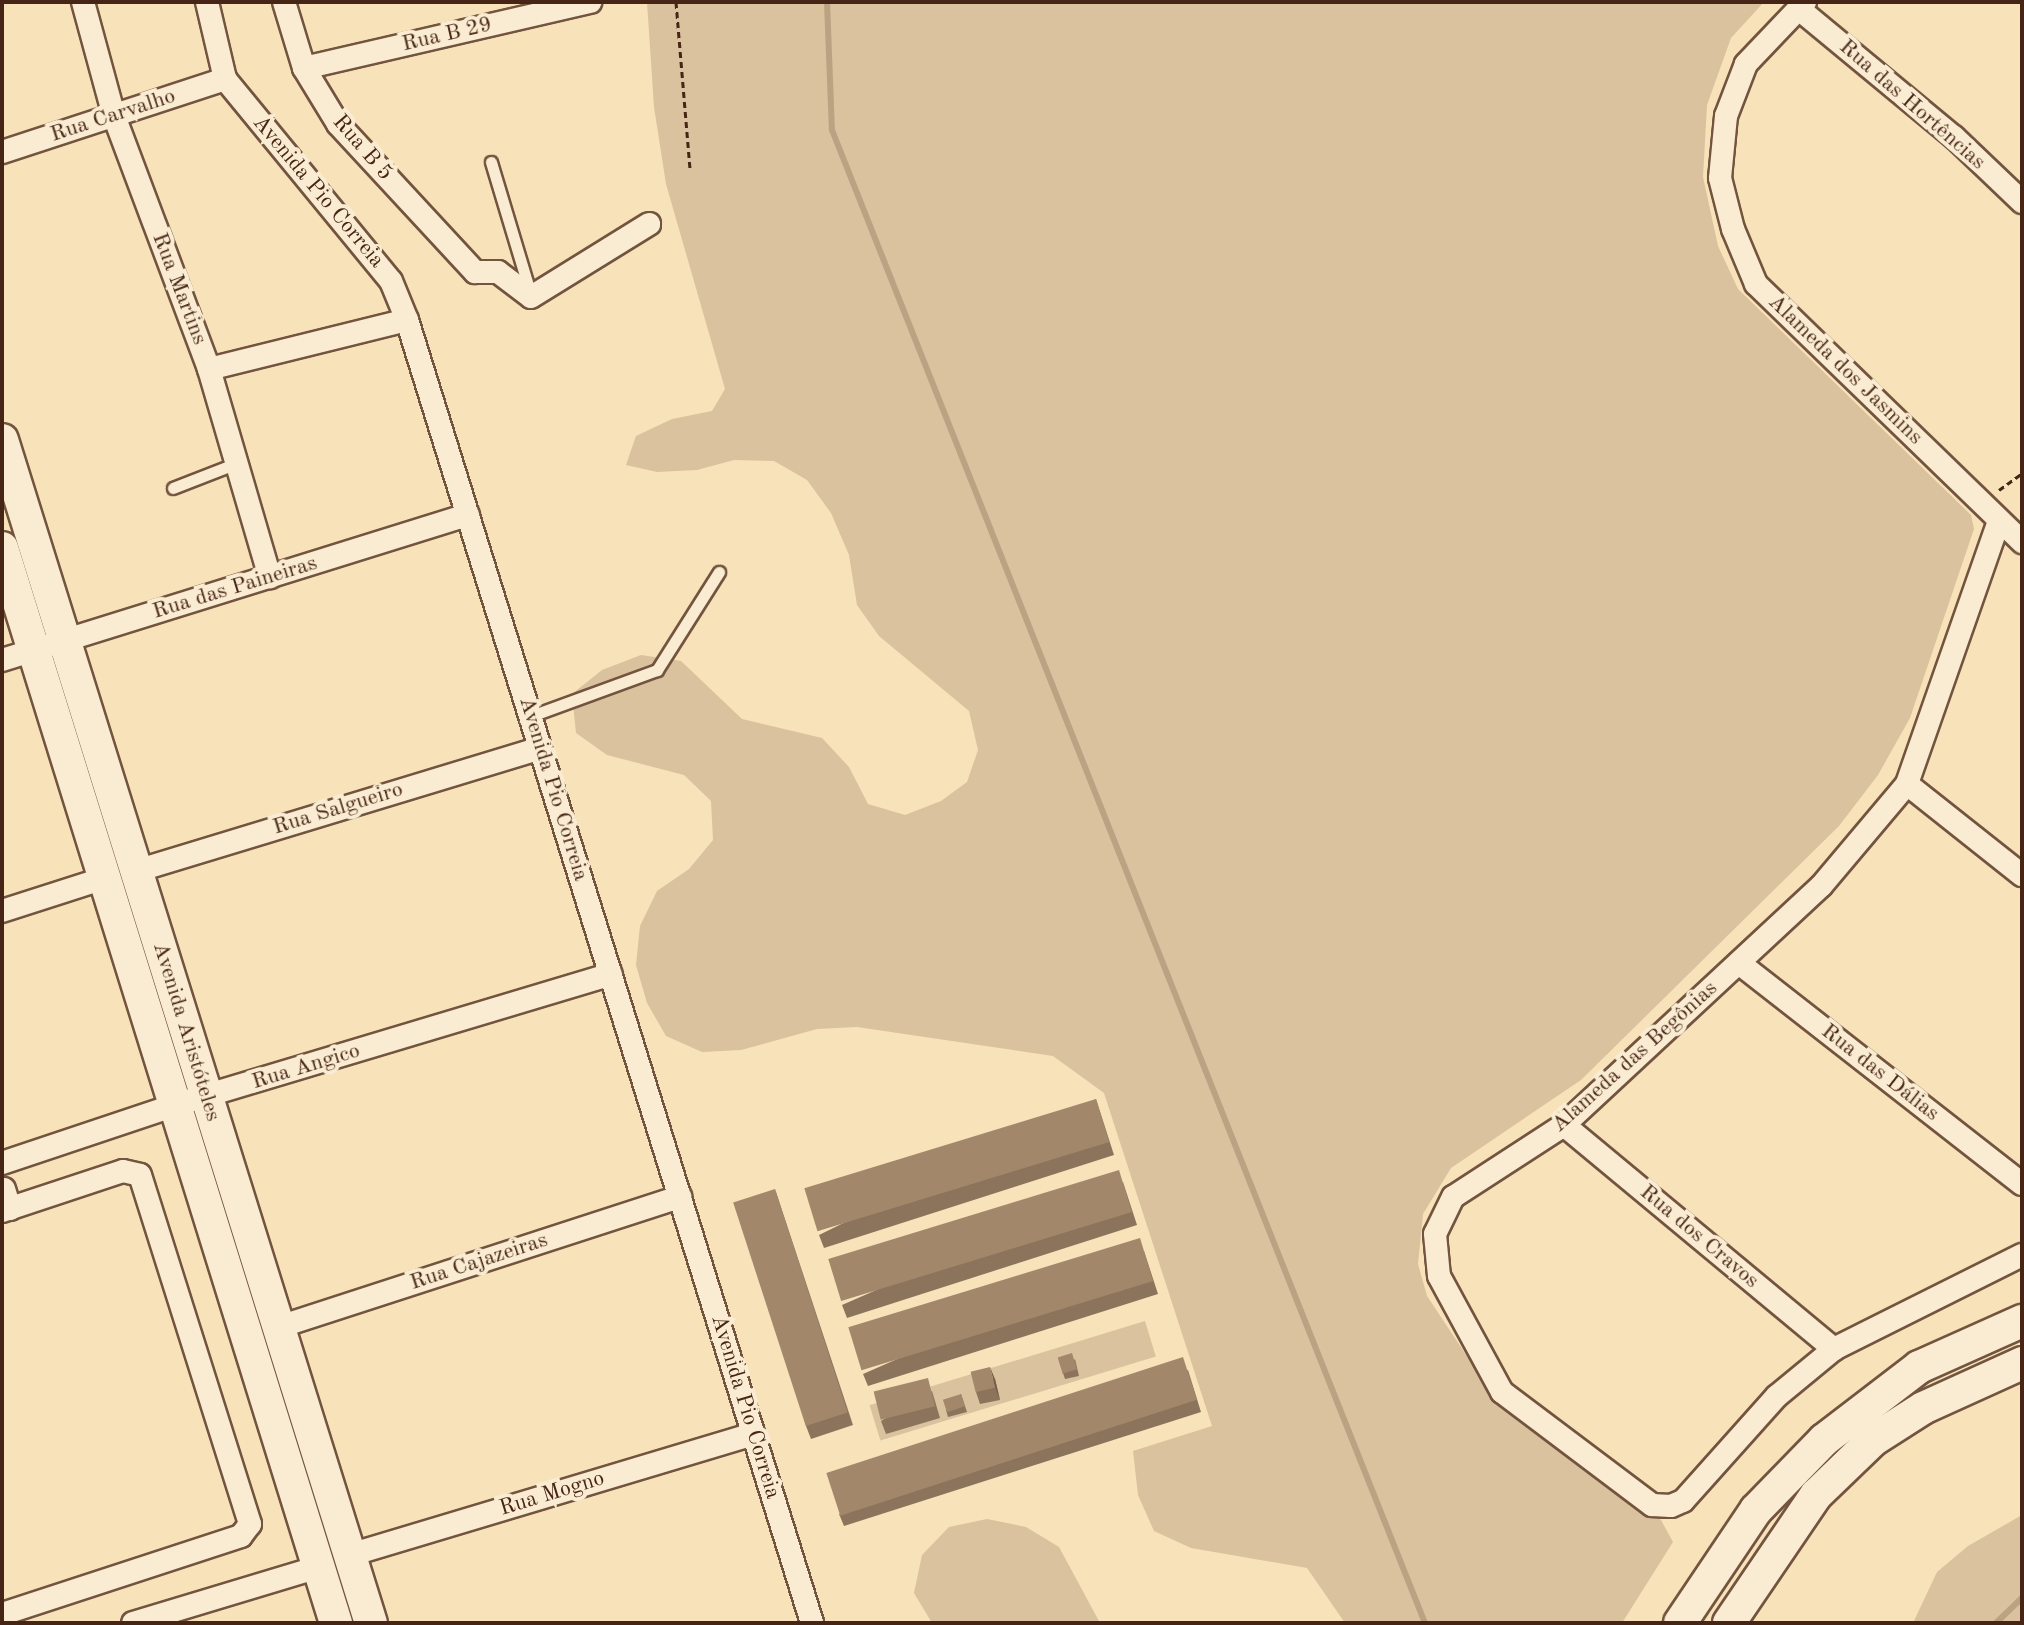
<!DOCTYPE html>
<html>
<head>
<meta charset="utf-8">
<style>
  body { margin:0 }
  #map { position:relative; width:2024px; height:1625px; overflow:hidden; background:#f7e2b9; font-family:"Old Standard TT",serif }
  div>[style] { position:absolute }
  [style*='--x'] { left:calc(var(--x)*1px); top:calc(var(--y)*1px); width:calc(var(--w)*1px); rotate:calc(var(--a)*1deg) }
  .green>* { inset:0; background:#d9c29d; transform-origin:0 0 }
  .stream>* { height:6px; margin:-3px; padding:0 3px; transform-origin:3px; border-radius:3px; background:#bba282 }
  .path>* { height:3px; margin-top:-1.5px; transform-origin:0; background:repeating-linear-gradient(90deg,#472516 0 6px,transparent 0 10px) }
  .roads { filter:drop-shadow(2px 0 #73543f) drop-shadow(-2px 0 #73543f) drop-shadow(0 2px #73543f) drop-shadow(0 -2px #73543f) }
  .lane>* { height:11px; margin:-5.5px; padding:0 5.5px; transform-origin:5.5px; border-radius:5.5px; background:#faecd2 }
  .street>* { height:22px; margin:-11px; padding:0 11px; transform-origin:11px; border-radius:11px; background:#faecd2 }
  .secondary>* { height:32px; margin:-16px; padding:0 16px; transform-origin:16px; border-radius:16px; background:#faecd2 }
  .wall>* { inset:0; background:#8c745c }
  .shaded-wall>* { inset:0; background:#725e4b }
  .building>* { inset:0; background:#a3876b; transform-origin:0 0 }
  span { translate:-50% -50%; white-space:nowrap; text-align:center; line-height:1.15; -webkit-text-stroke:8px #faecd2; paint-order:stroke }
  .street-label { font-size:22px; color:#472516 }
  .frame { position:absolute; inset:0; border:4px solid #472516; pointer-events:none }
</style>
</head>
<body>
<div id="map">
  <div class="green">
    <i style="clip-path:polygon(647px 2px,1764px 2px,1731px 38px,1707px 105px,1703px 177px,1718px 246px,1738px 289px,1971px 515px,1974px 529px,1910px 718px,1878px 775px,1839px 826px,1581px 1080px,1451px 1168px,1423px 1214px,1418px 1264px,1427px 1296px,1498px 1403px,1661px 1520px,1673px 1542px,1622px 1623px,1345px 1623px,1307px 1568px,1191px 1548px,1154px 1531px,1138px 1495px,1133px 1451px,1212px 1426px,1104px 1093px,1053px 1056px,857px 1027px,817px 1029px,741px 1050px,702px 1052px,666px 1036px,647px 1003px,636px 965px,640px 926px,657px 891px,689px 869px,713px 840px,711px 801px,684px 775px,607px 755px,576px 733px,572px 694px,602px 670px,641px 655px,681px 661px,742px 719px,822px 738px,849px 767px,868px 804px,905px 815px,941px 801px,967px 782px,978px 750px,969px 711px,879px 636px,857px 605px,849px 555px,831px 513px,807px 480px,774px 461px,734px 460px,697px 470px,657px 472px,626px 465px,636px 436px,672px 419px,712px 411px,725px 389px,666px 184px,654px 107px)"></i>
    <i style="left:1145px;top:1321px;width:37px;height:288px;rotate:73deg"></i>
    <i style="clip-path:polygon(2022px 1515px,2022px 1623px,1913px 1623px,1937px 1572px,1968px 1546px)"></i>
    <i style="clip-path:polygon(987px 1519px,1026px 1527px,1059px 1547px,1100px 1623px,932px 1623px,914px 1593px,922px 1555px,949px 1527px)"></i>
  </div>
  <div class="stream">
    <i style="--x:827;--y:2;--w:128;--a:87.8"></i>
    <i style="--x:832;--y:130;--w:1606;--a:68.34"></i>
    <i style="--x:1996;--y:1623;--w:36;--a:-44"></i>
  </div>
  <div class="path">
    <i style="--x:676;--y:2;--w:168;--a:85.2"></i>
    <i style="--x:1999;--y:490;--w:29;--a:-36"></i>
  </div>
  <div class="roads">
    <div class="lane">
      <i style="--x:491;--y:162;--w:136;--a:73.3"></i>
      <i style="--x:173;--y:488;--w:69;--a:-21.3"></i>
      <i style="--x:531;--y:716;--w:134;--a:-20.1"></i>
      <i style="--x:657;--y:670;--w:116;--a:-57.7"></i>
    </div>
    <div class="street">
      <i style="--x:83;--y:2;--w:118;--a:74.8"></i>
      <i style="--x:114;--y:116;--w:270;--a:69.4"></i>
      <i style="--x:209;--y:369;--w:217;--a:73.7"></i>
      <i style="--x:207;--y:2;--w:79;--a:76.8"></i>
      <i style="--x:225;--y:79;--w:261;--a:50.6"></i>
      <i style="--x:391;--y:281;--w:42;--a:67.7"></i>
      <i style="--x:407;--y:320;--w:1364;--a:72.73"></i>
      <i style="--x:284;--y:2;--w:69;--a:73.1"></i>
      <i style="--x:304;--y:68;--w:66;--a:58.7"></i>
      <i style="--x:338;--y:124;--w:202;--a:47.2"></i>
      <i style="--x:475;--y:272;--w:23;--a:0"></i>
      <i style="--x:498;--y:272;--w:41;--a:37.1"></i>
      <i style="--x:531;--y:297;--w:139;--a:-31.7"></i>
      <i style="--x:1805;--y:2;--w:86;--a:133.6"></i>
      <i style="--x:1746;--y:64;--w:56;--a:111"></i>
      <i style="--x:1726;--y:116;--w:62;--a:95.5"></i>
      <i style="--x:1720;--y:178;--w:53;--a:75.7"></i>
      <i style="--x:1733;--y:229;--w:60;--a:67.3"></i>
      <i style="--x:1756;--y:284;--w:371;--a:44.1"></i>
      <i style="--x:1799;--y:9;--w:201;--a:39.6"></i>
      <i style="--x:1954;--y:137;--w:94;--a:43.7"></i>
      <i style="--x:304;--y:68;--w:294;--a:-13"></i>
      <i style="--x:2;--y:152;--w:235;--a:-18.1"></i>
      <i style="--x:209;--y:369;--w:204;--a:-13.9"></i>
      <i style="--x:1999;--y:521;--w:279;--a:109.3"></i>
      <i style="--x:1907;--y:784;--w:133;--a:130.1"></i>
      <i style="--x:1821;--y:886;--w:351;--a:137.1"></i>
      <i style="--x:1564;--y:1125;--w:132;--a:147"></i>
      <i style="--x:1453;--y:1197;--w:41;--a:115.9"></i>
      <i style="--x:1435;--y:1234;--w:42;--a:84.6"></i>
      <i style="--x:1439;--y:1276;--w:132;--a:61.5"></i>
      <i style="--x:1502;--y:1392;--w:188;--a:37"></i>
      <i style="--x:1652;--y:1505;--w:19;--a:3"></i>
      <i style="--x:1671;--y:1506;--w:13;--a:-23"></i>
      <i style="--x:1683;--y:1501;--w:141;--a:-48.2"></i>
      <i style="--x:1777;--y:1396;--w:74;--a:-39.5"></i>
      <i style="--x:1834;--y:1349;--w:210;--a:-26.6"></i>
      <i style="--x:2;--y:660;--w:488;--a:-17.3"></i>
      <i style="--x:1907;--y:784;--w:147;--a:38.4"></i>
      <i style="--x:136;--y:871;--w:422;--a:-16.9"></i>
      <i style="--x:2;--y:911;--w:108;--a:-17.8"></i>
      <i style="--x:1739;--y:963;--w:359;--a:38"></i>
      <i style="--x:1564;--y:1125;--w:351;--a:39.7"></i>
      <i style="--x:2;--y:1163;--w:182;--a:-18.5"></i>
      <i style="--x:175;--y:1105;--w:455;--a:-16.7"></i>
      <i style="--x:4;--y:1189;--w:21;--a:73"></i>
      <i style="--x:2;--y:1211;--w:127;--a:-18.3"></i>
      <i style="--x:123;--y:1171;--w:17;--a:13"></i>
      <i style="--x:140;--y:1175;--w:366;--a:72.5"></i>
      <i style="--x:250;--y:1524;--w:15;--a:127"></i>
      <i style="--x:241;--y:1536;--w:251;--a:161.9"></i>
      <i style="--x:279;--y:1327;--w:422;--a:-18"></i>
      <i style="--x:350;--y:1555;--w:421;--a:-16.7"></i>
      <i style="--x:133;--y:1623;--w:194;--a:-16.8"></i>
    </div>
    <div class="secondary">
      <i style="--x:2;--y:440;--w:1239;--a:72.68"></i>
      <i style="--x:2;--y:548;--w:1126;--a:72.74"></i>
      <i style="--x:1680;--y:1623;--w:136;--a:-56.1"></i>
      <i style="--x:1756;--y:1510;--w:98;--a:-45.8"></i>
      <i style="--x:1824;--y:1440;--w:120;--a:-37.5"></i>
      <i style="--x:1919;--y:1367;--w:113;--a:-24.1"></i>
      <i style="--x:1729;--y:1623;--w:155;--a:-55.8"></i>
      <i style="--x:1816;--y:1495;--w:79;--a:-44"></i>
      <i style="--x:1873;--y:1440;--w:59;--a:-32.6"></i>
      <i style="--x:1923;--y:1408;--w:109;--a:-24.4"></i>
    </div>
  </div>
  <div class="wall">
    <i style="clip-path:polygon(1096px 1099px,1114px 1155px,824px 1248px,819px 1235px)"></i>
    <i style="clip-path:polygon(1123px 1182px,1137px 1225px,847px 1318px,842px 1305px)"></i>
    <i style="clip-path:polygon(775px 1189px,853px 1425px,811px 1439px,806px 1426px)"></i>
    <i style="clip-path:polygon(1144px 1251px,1158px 1294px,868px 1386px,863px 1374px)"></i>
    <i style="clip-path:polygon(1075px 1359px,1079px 1376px,1065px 1379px,1063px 1373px)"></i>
    <i style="clip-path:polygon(1188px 1370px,1201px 1412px,844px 1526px,839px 1514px)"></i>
    <i style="clip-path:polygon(995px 1379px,1000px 1400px,980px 1404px,976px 1392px)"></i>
    <i style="clip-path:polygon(932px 1391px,940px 1418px,886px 1434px,881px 1421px)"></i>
    <i style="clip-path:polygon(961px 1394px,967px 1412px,948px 1417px,946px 1410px)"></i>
  </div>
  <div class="shaded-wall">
    <i style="clip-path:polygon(990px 1367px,995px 1379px,1000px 1400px,995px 1387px)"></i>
  </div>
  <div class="building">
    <i style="left:1096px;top:1099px;width:45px;height:305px;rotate:73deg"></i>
    <i style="left:1119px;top:1170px;width:44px;height:304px;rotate:73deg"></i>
    <i style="left:775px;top:1189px;width:235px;height:44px;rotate:72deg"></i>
    <i style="left:1140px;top:1238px;width:45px;height:305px;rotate:73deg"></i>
    <i style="left:1072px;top:1353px;width:17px;height:15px;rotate:73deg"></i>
    <i style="left:1183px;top:1357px;width:45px;height:375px;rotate:72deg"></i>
    <i style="left:990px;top:1367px;width:21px;height:20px;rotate:76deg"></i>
    <i style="left:928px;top:1378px;width:29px;height:56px;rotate:76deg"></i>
    <i style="left:961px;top:1394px;width:13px;height:19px;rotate:72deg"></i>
  </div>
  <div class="street-label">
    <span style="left:447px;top:35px;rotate:-13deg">Rua B 29</span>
    <span style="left:1912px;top:105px;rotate:41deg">Rua das Hortências</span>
    <span style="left:113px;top:116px;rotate:-18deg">Rua Carvalho</span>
    <span style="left:362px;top:148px;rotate:49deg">Rua B 5</span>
    <span style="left:318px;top:192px;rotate:50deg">Avenida Pio Correia</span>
    <span style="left:179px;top:289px;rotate:69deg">Rua Martins</span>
    <span style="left:1845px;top:370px;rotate:44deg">Alameda dos Jasmins</span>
    <span style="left:235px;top:588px;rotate:-17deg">Rua das Paineiras</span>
    <span style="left:553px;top:789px;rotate:73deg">Avenida Pio Correia</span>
    <span style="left:338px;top:809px;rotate:-17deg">Rua Salgueiro</span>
    <span style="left:186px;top:1032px;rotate:73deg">Avenida Aristóteles</span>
    <span style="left:1635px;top:1057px;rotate:-42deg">Alameda das Begônias</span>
    <span style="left:306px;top:1067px;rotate:-17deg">Rua Angico</span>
    <span style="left:1880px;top:1073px;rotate:38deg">Rua das Dálias</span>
    <span style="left:1699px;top:1237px;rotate:40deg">Rua dos Cravos</span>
    <span style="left:479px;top:1262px;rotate:-18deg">Rua Cajazeiras</span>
    <span style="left:745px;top:1407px;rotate:73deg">Avenida Pio Correia</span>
    <span style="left:552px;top:1494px;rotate:-17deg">Rua Mogno</span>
  </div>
  <div class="frame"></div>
</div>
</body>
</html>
